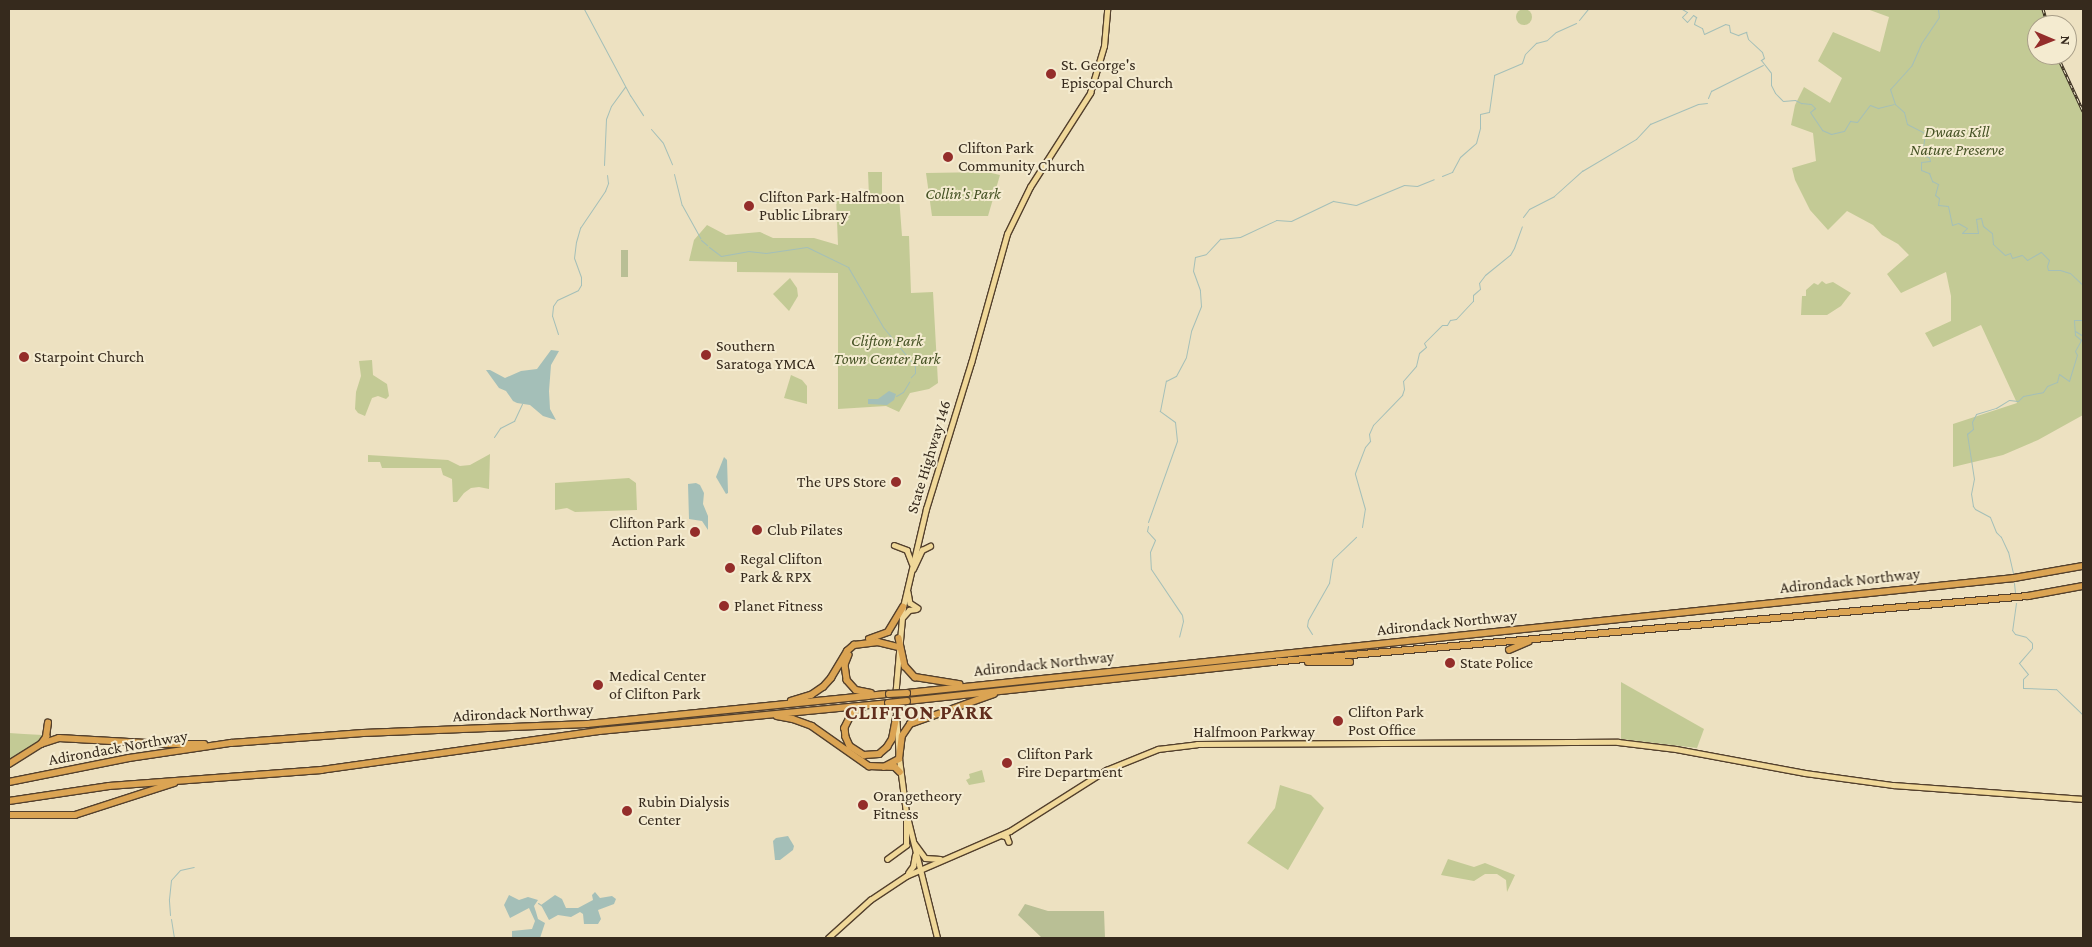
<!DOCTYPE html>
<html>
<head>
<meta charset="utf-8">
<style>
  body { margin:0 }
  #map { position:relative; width:2092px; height:947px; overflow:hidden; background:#ede1c1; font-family:"Crimson Pro",serif }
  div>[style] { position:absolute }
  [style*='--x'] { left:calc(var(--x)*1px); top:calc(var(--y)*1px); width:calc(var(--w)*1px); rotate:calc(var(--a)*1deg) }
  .green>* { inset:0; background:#c3ca95 }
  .round { border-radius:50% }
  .cemetery>* { inset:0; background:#b9bf95; transform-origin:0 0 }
  .water>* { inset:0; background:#a4bfb8 }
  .stream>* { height:1px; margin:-0.5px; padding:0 0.5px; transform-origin:0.5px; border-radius:0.5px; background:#a4bfb8 }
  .roads { filter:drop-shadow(1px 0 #53402d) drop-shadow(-1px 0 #53402d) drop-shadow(0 1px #53402d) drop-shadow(0 -1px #53402d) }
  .primary>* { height:4.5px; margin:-2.25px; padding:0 2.25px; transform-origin:2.25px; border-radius:2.25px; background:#f0d899 }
  .motorway>* { height:5.5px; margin:-2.75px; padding:0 2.75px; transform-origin:2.75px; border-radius:2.75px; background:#dba453 }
  .rail>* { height:3px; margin-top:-1.5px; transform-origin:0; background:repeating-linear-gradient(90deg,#f4ebd0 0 4px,#362a1d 0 8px); box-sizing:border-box; border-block:1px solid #362a1d }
  .bridges { filter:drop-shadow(1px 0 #53402d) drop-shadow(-1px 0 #53402d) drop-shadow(0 1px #53402d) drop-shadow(0 -1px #53402d) }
  .motorway-bridge>* { height:5.5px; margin:-2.75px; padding:0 2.75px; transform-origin:2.75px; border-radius:2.75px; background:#dba453 }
  .dots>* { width:14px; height:14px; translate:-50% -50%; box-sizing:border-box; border:2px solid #f4ebd0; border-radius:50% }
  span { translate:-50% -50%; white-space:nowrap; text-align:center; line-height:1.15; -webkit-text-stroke:4px #f4ebd0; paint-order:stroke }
  .poi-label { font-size:16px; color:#362a1d }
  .left { translate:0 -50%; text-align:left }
  .right { translate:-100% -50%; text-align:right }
  .park-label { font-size:16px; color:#455224; font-style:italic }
  .street-label { font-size:16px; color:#362a1d }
  .district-label { font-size:21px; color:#612e1d; font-weight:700; letter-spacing:1px }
  .frame { position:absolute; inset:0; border:10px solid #362a1d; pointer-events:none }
  .north { position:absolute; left:2027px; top:15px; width:50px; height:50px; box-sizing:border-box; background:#f4ebd0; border:1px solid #a89e88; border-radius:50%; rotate:91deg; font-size:14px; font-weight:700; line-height:20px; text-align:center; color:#362a1d }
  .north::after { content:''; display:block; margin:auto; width:18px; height:22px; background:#942d2a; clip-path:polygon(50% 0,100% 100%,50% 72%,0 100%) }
</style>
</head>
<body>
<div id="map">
  <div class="green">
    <i class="round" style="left:1516px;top:9px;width:16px;height:16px"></i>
    <i style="clip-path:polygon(1867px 9px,2044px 9px,2049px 25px,2037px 25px,2037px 55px,2059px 55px,2067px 80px,2083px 111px,2083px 415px,2038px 440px,2003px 455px,1953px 467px,1953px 424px,2017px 403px,1981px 325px,1933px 347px,1925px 333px,1951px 321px,1951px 296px,1946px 272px,1901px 293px,1887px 274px,1909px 255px,1898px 244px,1882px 235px,1873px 225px,1847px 211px,1828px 230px,1810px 210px,1795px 180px,1792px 168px,1816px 161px,1813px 133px,1791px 125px,1795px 105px,1804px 87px,1830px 103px,1842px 78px,1818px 61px,1833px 32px,1880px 52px,1889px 17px)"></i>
    <i style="clip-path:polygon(868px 172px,882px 172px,882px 196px,899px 196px,902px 236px,909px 236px,911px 293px,933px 292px,938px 383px,929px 389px,910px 393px,899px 412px,886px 406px,838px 409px,838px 273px,737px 272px,737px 262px,689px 261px,694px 240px,707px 225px,726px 235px,760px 232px,773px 238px,814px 238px,838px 245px,836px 197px,869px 197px)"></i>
    <i style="clip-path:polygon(987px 172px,1000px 175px,988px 216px,932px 216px,926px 173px)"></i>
    <i style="clip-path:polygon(790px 278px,797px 288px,798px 296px,789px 311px,773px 294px)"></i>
    <i style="clip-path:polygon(1822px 281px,1826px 284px,1833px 282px,1851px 293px,1841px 306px,1827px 315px,1801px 315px,1802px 296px,1806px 296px,1806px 290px,1814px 283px,1818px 285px)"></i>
    <i style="clip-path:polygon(372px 360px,373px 375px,387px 384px,389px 396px,386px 399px,378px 396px,372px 398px,365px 416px,358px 413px,355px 409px,356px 392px,361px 376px,359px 361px)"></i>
    <i style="clip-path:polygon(791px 375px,802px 380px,807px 386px,807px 404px,784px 398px)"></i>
    <i style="clip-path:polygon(490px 454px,489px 489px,479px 487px,471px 488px,464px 493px,457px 502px,453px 502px,452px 479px,443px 475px,441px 468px,382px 468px,380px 462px,368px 462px,368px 455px,448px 460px,460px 466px,470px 465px)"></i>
    <i style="clip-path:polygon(629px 478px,636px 483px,637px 510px,575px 512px,567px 508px,555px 510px,555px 483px)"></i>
    <i style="clip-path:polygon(1621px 682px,1704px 729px,1697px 748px,1621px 739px)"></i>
    <i style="clip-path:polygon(9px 733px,24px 734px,43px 735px,38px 742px,9px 760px)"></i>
    <i style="clip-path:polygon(982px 770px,985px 782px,969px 785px,966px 780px,970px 778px,969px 774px)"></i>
    <i style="clip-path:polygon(1280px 785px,1311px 795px,1324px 808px,1288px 870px,1247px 843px,1275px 808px)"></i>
    <i style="clip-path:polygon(1448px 859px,1474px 867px,1485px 863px,1515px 875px,1507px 892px,1506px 880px,1497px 874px,1485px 874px,1474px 881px,1441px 875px)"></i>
  </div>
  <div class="cemetery">
    <i style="left:621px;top:250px;width:7px;height:27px"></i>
    <i style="clip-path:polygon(1025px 904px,1048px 911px,1104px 911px,1105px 938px,1042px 938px,1018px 915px)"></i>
  </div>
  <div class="water">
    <i style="clip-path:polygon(551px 350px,559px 351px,551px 365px,549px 391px,550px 409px,556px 420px,543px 416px,530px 405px,517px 403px,513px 401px,506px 391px,499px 388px,486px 370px,490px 370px,505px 378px,521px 371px,537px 369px)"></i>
    <i style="clip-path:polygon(889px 391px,896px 394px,894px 400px,887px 405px,868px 404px,868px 399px,878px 399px)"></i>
    <i style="clip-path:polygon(724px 457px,727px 460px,728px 493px,726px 494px,716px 477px)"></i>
    <i style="clip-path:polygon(696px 483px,700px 485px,704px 493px,703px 504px,708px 516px,708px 530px,702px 521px,689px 519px,688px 484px)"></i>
    <i style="clip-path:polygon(788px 836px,794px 846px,793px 850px,780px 860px,775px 860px,773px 841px,776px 838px)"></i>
    <i style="clip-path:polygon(595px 892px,600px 898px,612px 896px,616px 899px,614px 904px,598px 910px,601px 919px,598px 924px,584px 924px,583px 914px,580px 912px,571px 917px,558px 915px,549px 920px,541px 905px,555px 895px,562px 899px,566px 908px,578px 908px,593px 900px,592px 895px)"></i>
    <i style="clip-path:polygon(509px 895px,519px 900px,528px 897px,538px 900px,534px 906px,536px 912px,538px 919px,545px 923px,540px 938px,512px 938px,512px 931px,532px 929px,535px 921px,529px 908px,510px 918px,504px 905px)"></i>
  </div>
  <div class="stream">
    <i style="--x:584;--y:9;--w:98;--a:61.9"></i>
    <i style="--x:630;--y:95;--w:24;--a:57"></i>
    <i style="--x:1682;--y:9;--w:6;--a:31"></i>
    <i style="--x:1687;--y:12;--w:7;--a:135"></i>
    <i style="--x:1682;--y:17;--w:7;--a:45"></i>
    <i style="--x:1687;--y:22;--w:9;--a:-49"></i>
    <i style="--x:1693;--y:15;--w:4;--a:34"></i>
    <i style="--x:1696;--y:17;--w:7;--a:106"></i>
    <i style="--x:1694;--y:24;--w:9;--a:27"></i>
    <i style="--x:1702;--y:28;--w:6;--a:72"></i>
    <i style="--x:1704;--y:34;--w:23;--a:-25"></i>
    <i style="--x:1725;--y:24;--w:4;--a:14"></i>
    <i style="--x:1729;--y:25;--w:7;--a:82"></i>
    <i style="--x:1730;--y:32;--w:9;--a:21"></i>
    <i style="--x:1738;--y:35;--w:9;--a:-21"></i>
    <i style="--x:1746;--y:32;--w:7;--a:74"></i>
    <i style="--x:1748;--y:39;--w:19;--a:43"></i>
    <i style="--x:1762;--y:52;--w:6;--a:72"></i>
    <i style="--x:1764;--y:58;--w:4;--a:146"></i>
    <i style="--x:1761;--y:60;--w:16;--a:52"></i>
    <i style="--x:1771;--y:73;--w:12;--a:90"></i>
    <i style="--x:1771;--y:85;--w:9;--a:63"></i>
    <i style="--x:1775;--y:93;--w:11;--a:45"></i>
    <i style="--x:1783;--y:101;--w:12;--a:-5"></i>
    <i style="--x:1795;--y:100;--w:7;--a:27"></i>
    <i style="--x:1801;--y:103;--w:10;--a:6"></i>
    <i style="--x:1811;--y:104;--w:6;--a:45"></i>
    <i style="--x:1815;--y:108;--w:6;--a:141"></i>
    <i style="--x:1810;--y:112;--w:22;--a:56"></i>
    <i style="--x:1822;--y:130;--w:10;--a:24"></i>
    <i style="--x:1831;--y:134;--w:13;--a:-13"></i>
    <i style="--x:1844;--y:131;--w:12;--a:-59"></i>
    <i style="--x:1850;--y:121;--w:7;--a:8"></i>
    <i style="--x:1857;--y:122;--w:21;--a:-53"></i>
    <i style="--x:1870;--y:105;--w:9;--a:21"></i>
    <i style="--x:1878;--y:108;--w:16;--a:-14"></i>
    <i style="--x:1938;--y:9;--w:8;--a:83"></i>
    <i style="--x:1939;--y:17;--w:32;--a:124"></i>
    <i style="--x:1921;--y:44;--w:24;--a:114"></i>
    <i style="--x:1911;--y:66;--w:31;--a:132"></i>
    <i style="--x:1890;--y:89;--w:16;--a:72"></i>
    <i style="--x:1895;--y:104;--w:12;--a:42"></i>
    <i style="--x:1904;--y:112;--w:12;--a:76"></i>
    <i style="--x:1907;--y:124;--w:20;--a:27"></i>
    <i style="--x:1925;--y:133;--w:22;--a:98"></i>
    <i style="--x:1922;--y:155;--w:7;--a:16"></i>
    <i style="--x:1929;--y:157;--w:4;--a:76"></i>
    <i style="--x:1930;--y:161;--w:9;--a:174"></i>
    <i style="--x:1921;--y:162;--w:8;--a:90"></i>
    <i style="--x:1921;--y:170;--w:9;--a:21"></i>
    <i style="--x:1929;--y:173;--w:9;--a:69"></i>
    <i style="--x:1932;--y:181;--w:7;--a:27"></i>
    <i style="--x:1938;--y:184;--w:11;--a:105"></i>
    <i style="--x:1935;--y:195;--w:5;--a:37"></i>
    <i style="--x:1939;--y:198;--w:7;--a:98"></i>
    <i style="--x:1938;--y:205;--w:10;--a:6"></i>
    <i style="--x:1948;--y:206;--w:19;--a:78"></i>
    <i style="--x:1952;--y:225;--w:6;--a:-18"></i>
    <i style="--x:1958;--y:223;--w:10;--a:29"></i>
    <i style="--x:1967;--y:228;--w:7;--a:135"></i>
    <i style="--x:1962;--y:233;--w:16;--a:0"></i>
    <i style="--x:1978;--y:233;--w:14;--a:-98"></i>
    <i style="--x:1976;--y:219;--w:5;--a:-11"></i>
    <i style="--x:1981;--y:218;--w:8;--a:76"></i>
    <i style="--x:1983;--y:226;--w:11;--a:38"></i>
    <i style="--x:1992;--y:233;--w:11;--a:85"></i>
    <i style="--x:1993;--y:244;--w:16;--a:43"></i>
    <i style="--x:2005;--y:255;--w:5;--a:-22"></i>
    <i style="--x:2010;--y:253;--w:5;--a:68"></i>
    <i style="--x:2012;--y:258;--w:10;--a:-17"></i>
    <i style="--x:2022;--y:255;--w:7;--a:45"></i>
    <i style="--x:2027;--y:260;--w:16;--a:-30"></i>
    <i style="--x:2041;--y:252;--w:11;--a:45"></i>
    <i style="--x:2049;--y:260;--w:6;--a:108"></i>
    <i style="--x:2047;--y:266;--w:4;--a:76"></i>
    <i style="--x:2048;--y:270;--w:12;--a:0"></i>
    <i style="--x:2060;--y:270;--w:10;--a:17"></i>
    <i style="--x:2070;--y:273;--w:18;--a:43"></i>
    <i style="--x:1579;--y:20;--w:14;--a:-51"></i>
    <i style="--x:1708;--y:98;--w:8;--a:-67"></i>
    <i style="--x:1711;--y:91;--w:58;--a:-26.6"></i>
    <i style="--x:651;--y:129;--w:18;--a:49"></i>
    <i style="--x:663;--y:143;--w:23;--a:67"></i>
    <i style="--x:604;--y:165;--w:46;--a:-87.5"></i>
    <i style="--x:606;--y:119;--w:14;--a:-69"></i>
    <i style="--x:611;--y:106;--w:24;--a:-54"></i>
    <i style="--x:674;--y:174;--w:32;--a:76"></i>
    <i style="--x:682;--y:205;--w:38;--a:61"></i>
    <i style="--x:1442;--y:176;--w:11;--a:-22"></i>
    <i style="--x:1452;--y:172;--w:17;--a:-62"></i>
    <i style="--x:1460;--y:157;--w:21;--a:-41"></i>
    <i style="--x:1476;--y:143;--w:16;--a:-75"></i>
    <i style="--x:1480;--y:128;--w:14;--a:-90"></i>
    <i style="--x:1480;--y:114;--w:9;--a:-13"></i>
    <i style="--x:1489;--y:112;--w:37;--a:-82"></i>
    <i style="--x:1494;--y:75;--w:30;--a:-23"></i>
    <i style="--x:1522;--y:63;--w:9;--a:-72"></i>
    <i style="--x:1525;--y:54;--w:16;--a:-45"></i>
    <i style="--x:1536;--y:43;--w:11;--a:-15"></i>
    <i style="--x:1547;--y:40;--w:12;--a:-42"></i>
    <i style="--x:1556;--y:32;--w:22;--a:-24"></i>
    <i style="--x:1523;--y:217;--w:10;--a:-53"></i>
    <i style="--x:1529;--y:209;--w:28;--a:-27"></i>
    <i style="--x:1554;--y:196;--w:38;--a:-42"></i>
    <i style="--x:1582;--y:171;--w:63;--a:-30.7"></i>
    <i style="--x:1636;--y:139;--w:21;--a:-47"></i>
    <i style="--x:1650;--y:124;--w:52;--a:-22.6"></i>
    <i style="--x:1698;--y:104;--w:9;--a:-6"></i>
    <i style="--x:701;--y:240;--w:8;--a:40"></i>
    <i style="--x:709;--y:247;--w:15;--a:37"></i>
    <i style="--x:721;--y:256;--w:27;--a:-10"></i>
    <i style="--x:748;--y:251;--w:18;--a:6"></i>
    <i style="--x:766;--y:253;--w:41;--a:-8.3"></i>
    <i style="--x:807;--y:247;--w:46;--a:26"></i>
    <i style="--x:848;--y:267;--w:69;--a:59.7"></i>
    <i style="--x:883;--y:327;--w:50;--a:50.6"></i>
    <i style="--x:915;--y:366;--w:7;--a:90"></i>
    <i style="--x:915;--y:373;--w:6;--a:135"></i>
    <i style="--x:2075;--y:331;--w:9;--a:32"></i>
    <i style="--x:558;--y:334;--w:19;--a:-108"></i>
    <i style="--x:552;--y:316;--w:10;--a:-84"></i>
    <i style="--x:553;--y:306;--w:7;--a:-56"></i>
    <i style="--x:557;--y:300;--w:23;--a:-25"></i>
    <i style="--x:578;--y:290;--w:6;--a:-59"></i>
    <i style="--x:581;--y:285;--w:8;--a:-90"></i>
    <i style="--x:581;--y:277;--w:20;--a:-110"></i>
    <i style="--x:574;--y:258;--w:16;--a:-83"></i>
    <i style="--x:576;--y:242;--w:15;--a:-74"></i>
    <i style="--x:580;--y:228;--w:45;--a:-56"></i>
    <i style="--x:605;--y:191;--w:9;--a:-69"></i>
    <i style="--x:608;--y:183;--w:8;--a:-97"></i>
    <i style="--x:896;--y:396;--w:8;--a:-30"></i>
    <i style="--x:903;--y:392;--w:12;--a:-59"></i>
    <i style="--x:494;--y:437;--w:11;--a:-56"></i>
    <i style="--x:500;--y:428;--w:16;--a:-27"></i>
    <i style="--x:514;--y:421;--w:19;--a:-65"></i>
    <i style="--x:1148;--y:522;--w:86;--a:-70.3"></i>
    <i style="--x:1177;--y:441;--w:19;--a:-96"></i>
    <i style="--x:1175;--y:422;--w:19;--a:-144"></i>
    <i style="--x:1160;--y:411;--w:31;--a:-79"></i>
    <i style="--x:1166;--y:381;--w:11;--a:-27"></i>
    <i style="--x:1176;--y:376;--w:21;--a:-62"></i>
    <i style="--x:1186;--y:357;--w:26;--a:-79"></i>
    <i style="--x:1191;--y:331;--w:27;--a:-68"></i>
    <i style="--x:1201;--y:306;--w:16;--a:-94"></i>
    <i style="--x:1200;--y:290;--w:20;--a:-110"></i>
    <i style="--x:1193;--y:271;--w:14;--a:-82"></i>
    <i style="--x:1195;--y:257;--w:11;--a:-15"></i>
    <i style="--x:1206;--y:254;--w:21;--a:-47"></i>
    <i style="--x:1220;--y:239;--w:20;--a:-6"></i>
    <i style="--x:1240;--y:237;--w:40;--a:-25"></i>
    <i style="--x:1276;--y:220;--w:15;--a:4"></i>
    <i style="--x:1291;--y:221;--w:47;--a:-25.5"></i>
    <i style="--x:1333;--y:201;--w:23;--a:10"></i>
    <i style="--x:1356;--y:205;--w:52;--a:-22.6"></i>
    <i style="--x:1404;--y:185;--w:13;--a:4"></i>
    <i style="--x:1417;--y:186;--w:18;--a:-22"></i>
    <i style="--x:1148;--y:526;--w:5;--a:101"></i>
    <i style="--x:1147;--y:531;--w:12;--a:48"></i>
    <i style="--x:1155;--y:540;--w:13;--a:113"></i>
    <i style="--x:1150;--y:552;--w:17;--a:87"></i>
    <i style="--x:1151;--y:569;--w:55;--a:56"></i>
    <i style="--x:1182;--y:615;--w:6;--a:81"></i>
    <i style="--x:1183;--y:621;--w:16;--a:104"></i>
    <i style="--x:1362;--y:527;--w:18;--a:-81"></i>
    <i style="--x:1365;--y:509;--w:37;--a:-106"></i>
    <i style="--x:1355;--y:473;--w:28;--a:-69"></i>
    <i style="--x:1365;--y:447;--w:8;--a:-50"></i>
    <i style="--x:1370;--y:441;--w:7;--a:-98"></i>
    <i style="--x:1369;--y:434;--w:10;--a:-66"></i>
    <i style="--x:1373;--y:425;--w:42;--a:-46"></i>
    <i style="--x:1402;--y:395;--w:6;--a:-72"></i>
    <i style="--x:1404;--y:389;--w:8;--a:-97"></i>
    <i style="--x:1403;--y:381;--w:20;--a:-49"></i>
    <i style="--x:1416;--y:366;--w:13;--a:-77"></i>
    <i style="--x:1419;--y:353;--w:9;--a:-41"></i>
    <i style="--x:1426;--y:347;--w:4;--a:-117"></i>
    <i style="--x:1424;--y:343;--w:25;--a:-45"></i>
    <i style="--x:1442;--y:325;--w:5;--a:0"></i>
    <i style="--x:1447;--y:325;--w:6;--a:-59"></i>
    <i style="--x:1450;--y:320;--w:6;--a:-9"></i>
    <i style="--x:1456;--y:319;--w:25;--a:-47"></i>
    <i style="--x:1473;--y:301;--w:6;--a:-90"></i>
    <i style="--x:1473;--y:295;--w:9;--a:-41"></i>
    <i style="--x:1480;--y:289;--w:6;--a:-99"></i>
    <i style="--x:1479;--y:283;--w:10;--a:-53"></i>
    <i style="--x:1485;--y:275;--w:32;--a:-39"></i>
    <i style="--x:1510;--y:255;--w:8;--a:-60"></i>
    <i style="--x:1514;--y:248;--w:23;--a:-70"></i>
    <i style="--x:2013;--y:573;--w:22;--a:-103"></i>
    <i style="--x:2008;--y:552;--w:17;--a:-115"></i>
    <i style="--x:2001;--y:537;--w:7;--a:-135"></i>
    <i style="--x:1996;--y:532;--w:16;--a:-112"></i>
    <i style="--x:1990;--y:517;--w:17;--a:-152"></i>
    <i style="--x:1975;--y:509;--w:4;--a:-124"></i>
    <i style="--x:1973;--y:506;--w:12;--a:-99"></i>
    <i style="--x:1971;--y:494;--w:15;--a:-79"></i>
    <i style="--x:1974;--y:479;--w:46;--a:-98.8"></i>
    <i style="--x:1967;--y:434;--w:8;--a:-40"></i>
    <i style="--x:1973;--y:429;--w:7;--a:-98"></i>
    <i style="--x:1972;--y:422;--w:9;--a:-63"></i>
    <i style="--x:1976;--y:414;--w:21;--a:-17"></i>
    <i style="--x:1996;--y:408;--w:15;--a:-32"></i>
    <i style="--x:2009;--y:400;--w:9;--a:6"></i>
    <i style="--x:2018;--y:401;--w:7;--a:-45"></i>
    <i style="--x:2023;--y:396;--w:20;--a:-11"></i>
    <i style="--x:2043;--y:392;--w:7;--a:-56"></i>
    <i style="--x:2047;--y:386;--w:11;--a:-22"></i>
    <i style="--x:2057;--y:382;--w:8;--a:-76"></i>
    <i style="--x:2059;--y:374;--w:12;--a:35"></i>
    <i style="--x:2069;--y:381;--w:27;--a:-73"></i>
    <i style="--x:2077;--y:355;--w:4;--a:-117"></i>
    <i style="--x:2075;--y:351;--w:13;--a:-61"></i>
    <i style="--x:2081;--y:340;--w:8;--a:-140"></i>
    <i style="--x:2075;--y:335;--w:15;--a:-94"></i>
    <i style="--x:2074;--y:320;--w:9;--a:0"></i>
    <i style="--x:2014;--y:583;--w:9;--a:84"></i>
    <i style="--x:2016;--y:603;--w:27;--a:98"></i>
    <i style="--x:2012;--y:630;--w:5;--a:53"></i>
    <i style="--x:2015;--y:634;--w:11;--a:15"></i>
    <i style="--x:2026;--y:637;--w:8;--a:45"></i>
    <i style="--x:2032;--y:643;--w:5;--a:90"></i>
    <i style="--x:2032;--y:648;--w:20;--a:131"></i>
    <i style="--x:2019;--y:663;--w:14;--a:51"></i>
    <i style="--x:2028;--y:674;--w:7;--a:135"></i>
    <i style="--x:2023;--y:679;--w:9;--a:90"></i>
    <i style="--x:2023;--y:688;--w:33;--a:2"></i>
    <i style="--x:2056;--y:689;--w:37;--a:44"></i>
    <i style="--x:1312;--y:634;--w:9;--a:-122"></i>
    <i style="--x:1307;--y:626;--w:6;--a:-81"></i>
    <i style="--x:1308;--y:620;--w:43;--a:-60.4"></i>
    <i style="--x:1329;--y:583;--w:24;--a:-81"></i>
    <i style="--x:1333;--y:559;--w:32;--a:-44"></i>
    <i style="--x:538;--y:903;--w:4;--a:34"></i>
    <i style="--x:170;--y:915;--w:16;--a:-94"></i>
    <i style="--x:169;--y:899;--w:19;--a:-84"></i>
    <i style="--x:171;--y:880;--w:13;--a:-48"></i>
    <i style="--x:180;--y:870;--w:14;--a:-12"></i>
    <i style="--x:171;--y:919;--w:19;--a:81"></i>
  </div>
  <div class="roads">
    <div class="primary">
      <i style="--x:894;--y:545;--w:14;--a:21"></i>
      <i style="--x:907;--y:550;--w:14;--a:69"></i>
      <i style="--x:913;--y:569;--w:21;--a:-65"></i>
      <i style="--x:922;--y:550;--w:9;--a:-27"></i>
      <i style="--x:908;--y:592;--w:11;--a:80"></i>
      <i style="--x:910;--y:603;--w:9;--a:32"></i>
      <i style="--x:903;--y:617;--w:9;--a:-49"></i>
      <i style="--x:909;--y:610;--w:7;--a:-8"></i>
      <i style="--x:1001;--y:835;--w:6;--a:18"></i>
      <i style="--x:1007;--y:837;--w:5;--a:68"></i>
      <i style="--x:915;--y:844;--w:17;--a:54"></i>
      <i style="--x:925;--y:858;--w:15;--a:4"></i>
      <i style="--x:887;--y:859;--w:24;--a:-36"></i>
      <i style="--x:906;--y:845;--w:25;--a:-90"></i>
      <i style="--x:908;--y:873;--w:9;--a:-54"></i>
      <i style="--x:913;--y:866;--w:11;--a:-80"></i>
      <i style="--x:828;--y:938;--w:57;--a:-42.1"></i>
      <i style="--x:870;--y:900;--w:43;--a:-33.7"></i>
      <i style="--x:906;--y:876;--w:113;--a:-23.4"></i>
      <i style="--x:1010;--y:831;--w:114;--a:-32.4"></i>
      <i style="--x:1106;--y:770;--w:56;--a:-22"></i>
      <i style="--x:1158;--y:749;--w:39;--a:-7"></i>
      <i style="--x:1197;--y:744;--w:421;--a:-0.3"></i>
      <i style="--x:1618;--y:742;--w:58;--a:6.9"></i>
      <i style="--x:1676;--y:749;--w:131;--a:10.5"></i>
      <i style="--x:1805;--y:773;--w:89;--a:7.8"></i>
      <i style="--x:1893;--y:785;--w:191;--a:4.2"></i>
      <i style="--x:937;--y:938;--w:129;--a:-103.9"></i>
      <i style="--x:906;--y:813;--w:54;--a:-97.4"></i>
      <i style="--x:899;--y:759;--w:61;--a:-93.8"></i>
      <i style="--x:895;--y:698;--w:91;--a:-85"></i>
      <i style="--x:903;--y:607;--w:101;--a:-76.8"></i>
      <i style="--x:926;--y:509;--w:153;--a:-72.9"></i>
      <i style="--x:971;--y:363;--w:134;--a:-74.4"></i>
      <i style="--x:1007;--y:234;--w:52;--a:-63.9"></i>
      <i style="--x:1030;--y:187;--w:112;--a:-57.4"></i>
      <i style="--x:1090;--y:93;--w:49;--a:-73.4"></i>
      <i style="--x:1104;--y:46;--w:37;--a:-85"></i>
    </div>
    <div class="motorway">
      <i style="--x:899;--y:638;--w:29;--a:78"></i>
      <i style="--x:905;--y:666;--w:15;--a:48"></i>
      <i style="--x:915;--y:677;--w:45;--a:9"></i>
      <i style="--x:869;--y:639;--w:20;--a:-20"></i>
      <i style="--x:888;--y:632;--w:29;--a:-59"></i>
      <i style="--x:1509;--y:650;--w:21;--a:-23"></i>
      <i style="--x:849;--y:655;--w:11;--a:112"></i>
      <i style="--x:845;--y:665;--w:15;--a:82"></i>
      <i style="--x:847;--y:680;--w:13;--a:48"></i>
      <i style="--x:856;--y:690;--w:15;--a:11"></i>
      <i style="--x:1308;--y:662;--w:42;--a:0"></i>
      <i style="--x:907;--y:693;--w:1113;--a:-5.93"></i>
      <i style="--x:2014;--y:578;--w:70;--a:-9.9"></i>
      <i style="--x:791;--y:701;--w:21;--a:-17"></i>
      <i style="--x:811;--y:695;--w:14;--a:-34"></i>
      <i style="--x:823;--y:687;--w:12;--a:-48"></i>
      <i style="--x:831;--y:678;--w:31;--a:-59"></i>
      <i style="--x:847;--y:651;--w:9;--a:-41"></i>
      <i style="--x:854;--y:645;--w:24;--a:-7"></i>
      <i style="--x:878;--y:642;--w:21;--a:14"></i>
      <i style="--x:907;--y:701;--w:366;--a:-6.1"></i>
      <i style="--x:1271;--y:662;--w:760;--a:-4.98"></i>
      <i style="--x:2028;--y:596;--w:56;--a:-10.3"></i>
      <i style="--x:864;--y:707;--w:14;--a:150"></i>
      <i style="--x:852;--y:714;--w:16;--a:117"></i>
      <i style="--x:845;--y:728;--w:9;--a:84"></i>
      <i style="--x:846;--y:737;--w:10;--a:66"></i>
      <i style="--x:850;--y:746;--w:17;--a:33"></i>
      <i style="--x:864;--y:755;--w:15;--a:-4"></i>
      <i style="--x:879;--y:754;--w:11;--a:-41"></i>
      <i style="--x:887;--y:747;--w:9;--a:-58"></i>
      <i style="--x:892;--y:739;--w:21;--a:-79"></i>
      <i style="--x:777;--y:716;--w:16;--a:11"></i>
      <i style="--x:793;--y:719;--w:20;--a:20"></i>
      <i style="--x:812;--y:726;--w:70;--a:35.1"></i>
      <i style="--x:869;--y:766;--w:26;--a:2"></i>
      <i style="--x:895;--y:767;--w:7;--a:45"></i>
      <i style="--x:41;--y:744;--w:9;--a:-54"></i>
      <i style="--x:46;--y:737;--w:14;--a:-82"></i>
      <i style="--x:9;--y:764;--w:38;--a:-32"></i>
      <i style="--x:41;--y:744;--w:19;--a:-18"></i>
      <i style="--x:59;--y:738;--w:105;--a:3.3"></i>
      <i style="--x:164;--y:744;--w:40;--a:0"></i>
      <i style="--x:884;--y:767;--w:17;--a:-28"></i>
      <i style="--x:899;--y:759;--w:23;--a:-83"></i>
      <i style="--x:902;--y:736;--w:14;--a:-56"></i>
      <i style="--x:910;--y:724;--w:89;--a:-19.7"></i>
      <i style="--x:9;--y:782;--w:122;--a:-11.3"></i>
      <i style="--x:129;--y:758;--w:103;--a:-8.4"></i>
      <i style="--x:231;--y:743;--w:132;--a:-4.3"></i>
      <i style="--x:363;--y:733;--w:224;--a:-2.3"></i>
      <i style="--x:587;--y:724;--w:303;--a:-5.7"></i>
      <i style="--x:9;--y:801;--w:101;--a:-8.5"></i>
      <i style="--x:109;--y:786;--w:213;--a:-4.3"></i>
      <i style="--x:321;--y:770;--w:281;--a:-8"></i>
      <i style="--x:599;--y:731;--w:290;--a:-5.5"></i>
      <i style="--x:9;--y:815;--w:66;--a:0"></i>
      <i style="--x:75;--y:815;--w:104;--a:-17.9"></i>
    </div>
  </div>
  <div class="rail">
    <i style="--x:2043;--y:9;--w:17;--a:73"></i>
    <i style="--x:2057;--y:55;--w:62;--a:65.1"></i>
  </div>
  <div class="bridges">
    <div class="motorway-bridge">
      <i style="--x:889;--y:694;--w:18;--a:-3"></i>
      <i style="--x:888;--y:703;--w:19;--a:-6"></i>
    </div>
  </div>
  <div class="dots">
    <i style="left:1051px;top:74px;background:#942d2a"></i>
    <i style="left:948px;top:157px;background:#942d2a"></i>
    <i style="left:749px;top:206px;background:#942d2a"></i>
    <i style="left:706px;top:355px;background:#942d2a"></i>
    <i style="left:24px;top:357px;background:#942d2a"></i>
    <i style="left:896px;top:482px;background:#942d2a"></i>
    <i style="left:757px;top:530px;background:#942d2a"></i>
    <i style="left:695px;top:532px;background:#942d2a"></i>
    <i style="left:730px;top:568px;background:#942d2a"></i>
    <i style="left:724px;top:606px;background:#942d2a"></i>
    <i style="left:1450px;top:663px;background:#942d2a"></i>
    <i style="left:598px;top:685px;background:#942d2a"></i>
    <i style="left:1338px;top:721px;background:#942d2a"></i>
    <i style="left:1007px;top:763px;background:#942d2a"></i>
    <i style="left:863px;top:805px;background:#942d2a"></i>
    <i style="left:627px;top:811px;background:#942d2a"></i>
  </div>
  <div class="poi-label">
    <span class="left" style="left:1061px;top:74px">St. George's<br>Episcopal Church</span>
    <span class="left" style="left:958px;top:157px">Clifton Park<br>Community Church</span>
    <span class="left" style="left:759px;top:206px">Clifton Park-Halfmoon<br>Public Library</span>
    <span class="left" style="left:716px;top:355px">Southern<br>Saratoga YMCA</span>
    <span class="left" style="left:34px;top:357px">Starpoint Church</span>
    <span class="right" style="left:886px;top:482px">The UPS Store</span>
    <span class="right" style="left:685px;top:532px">Clifton Park<br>Action Park</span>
    <span class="left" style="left:767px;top:530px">Club Pilates</span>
    <span class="left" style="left:740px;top:568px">Regal Clifton<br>Park &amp; RPX</span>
    <span class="left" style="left:734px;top:606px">Planet Fitness</span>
    <span class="left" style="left:1460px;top:663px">State Police</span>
    <span class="left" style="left:609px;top:685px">Medical Center<br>of Clifton Park</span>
    <span class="left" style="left:1348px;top:721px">Clifton Park<br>Post Office</span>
    <span class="left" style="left:1017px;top:763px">Clifton Park<br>Fire Department</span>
    <span class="left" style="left:873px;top:805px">Orangetheory<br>Fitness</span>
    <span class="left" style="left:638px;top:811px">Rubin Dialysis<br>Center</span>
  </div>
  <div class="park-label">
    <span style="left:1957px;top:141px">Dwaas Kill<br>Nature Preserve</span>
    <span style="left:963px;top:194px">Collin's Park</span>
    <span style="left:887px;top:350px">Clifton Park<br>Town Center Park</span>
  </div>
  <div class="street-label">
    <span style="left:929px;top:457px;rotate:-73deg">State Highway 146</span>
    <span style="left:1850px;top:581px;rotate:-6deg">Adirondack Northway</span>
    <span style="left:1447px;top:623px;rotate:-6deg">Adirondack Northway</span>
    <span style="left:1044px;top:664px;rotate:-6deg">Adirondack Northway</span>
    <span style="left:523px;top:713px;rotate:-3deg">Adirondack Northway</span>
    <span style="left:1254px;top:732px">Halfmoon Parkway</span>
    <span style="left:118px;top:748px;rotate:-10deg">Adirondack Northway</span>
  </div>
  <div class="district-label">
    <span style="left:919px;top:712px">CLIFTON PARK</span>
  </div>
  <div class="frame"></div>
  <div class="north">N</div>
</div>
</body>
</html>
